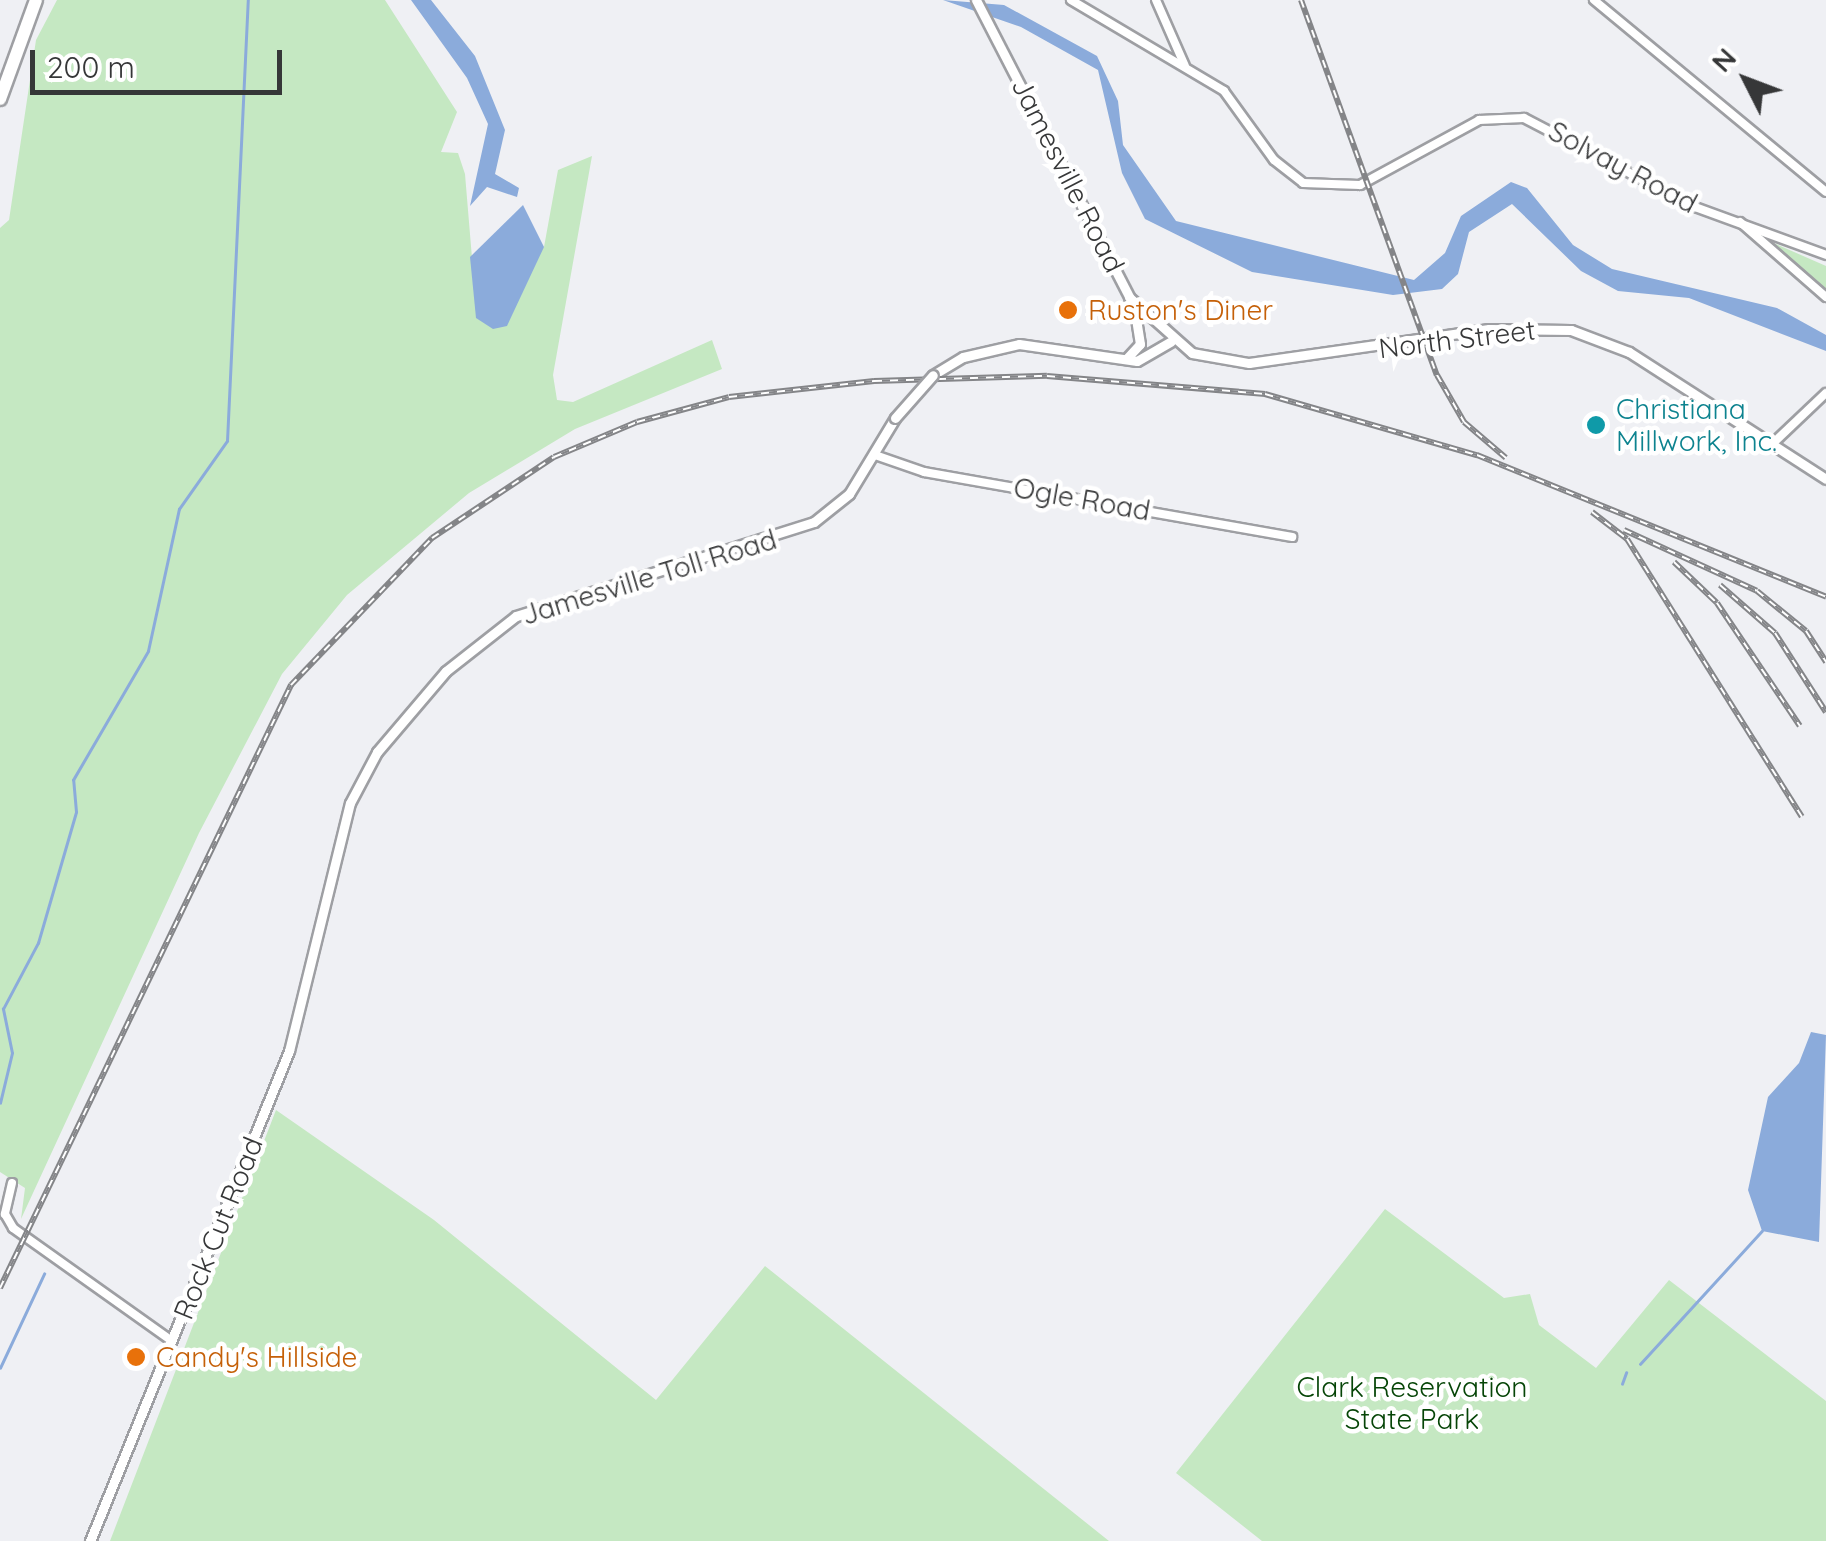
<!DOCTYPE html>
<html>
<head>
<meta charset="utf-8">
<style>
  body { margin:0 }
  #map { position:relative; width:1826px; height:1541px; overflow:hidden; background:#eff0f4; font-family:Quicksand,sans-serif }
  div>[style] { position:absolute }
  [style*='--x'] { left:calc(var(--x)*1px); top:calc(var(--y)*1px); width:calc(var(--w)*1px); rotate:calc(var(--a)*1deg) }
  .green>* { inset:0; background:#c5e8c2 }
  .water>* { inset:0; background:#8babdb }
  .stream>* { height:2.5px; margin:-1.25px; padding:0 1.25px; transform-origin:1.25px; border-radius:1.25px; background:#8babdb }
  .roads { filter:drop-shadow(2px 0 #9e9fa3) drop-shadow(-2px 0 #9e9fa3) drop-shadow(0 2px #9e9fa3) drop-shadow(0 -2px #9e9fa3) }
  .minor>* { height:8px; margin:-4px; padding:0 4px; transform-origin:4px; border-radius:4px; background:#fff }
  .tertiary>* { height:9px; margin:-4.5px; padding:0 4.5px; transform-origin:4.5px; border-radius:4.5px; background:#fff }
  .motorway>* { height:12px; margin:-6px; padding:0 6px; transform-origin:6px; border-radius:6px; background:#fff }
  .rail>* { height:6px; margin-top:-3px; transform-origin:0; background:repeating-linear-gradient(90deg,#fff 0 8px,#848588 0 16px); box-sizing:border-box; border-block:2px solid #848588 }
  .bridges { filter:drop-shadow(2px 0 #9e9fa3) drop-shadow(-2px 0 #9e9fa3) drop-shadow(0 2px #9e9fa3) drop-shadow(0 -2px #9e9fa3) }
  .tertiary-bridge>* { height:9px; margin:-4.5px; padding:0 4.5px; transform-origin:4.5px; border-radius:4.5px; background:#fff }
  .dots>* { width:28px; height:28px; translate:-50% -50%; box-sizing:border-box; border:5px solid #fff; border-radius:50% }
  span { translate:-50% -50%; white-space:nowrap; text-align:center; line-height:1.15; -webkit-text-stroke:9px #fff; paint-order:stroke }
  .street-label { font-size:28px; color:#363738 }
  .food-label { font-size:28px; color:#c56008 }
  .left { translate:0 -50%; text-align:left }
  .culture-label { font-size:28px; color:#0d838f }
  .park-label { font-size:28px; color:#064507 }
  .north { position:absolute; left:1696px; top:30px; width:100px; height:100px; -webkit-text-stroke:8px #fff; paint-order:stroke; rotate:312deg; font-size:28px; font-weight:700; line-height:40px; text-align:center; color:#363738 }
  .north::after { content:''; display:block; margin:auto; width:35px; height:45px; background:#363738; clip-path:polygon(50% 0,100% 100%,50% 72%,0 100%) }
  .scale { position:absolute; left:30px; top:50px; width:252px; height:45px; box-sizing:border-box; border:5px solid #363738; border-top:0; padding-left:12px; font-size:30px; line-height:35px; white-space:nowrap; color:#363738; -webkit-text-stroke:8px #fff; paint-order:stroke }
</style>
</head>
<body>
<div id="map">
  <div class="green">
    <i style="clip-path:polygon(57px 0,385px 0,457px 112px,441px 152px,458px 153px,465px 174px,477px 318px,544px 247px,558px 170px,592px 156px,553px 375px,557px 400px,573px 402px,712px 340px,722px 369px,575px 429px,469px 493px,347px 595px,282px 674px,199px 833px,21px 1219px,25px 1188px,0 1172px,0 228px,9px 220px,36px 40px)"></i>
    <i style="clip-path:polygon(1760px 237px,1826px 266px,1826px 292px)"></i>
    <i style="clip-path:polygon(276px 1110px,434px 1220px,656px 1400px,765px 1266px,1109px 1541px,110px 1541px)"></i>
    <i style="clip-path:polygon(1385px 1209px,1504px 1298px,1530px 1294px,1539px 1325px,1596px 1368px,1669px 1280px,1826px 1401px,1826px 1541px,1262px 1541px,1176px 1473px)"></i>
  </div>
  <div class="water">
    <i style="clip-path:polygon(411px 0,431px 0,475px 56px,505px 130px,495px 174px,519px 188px,517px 197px,487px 187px,470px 206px,488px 124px,467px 78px)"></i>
    <i style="clip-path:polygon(943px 0,1004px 5px,1097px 56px,1118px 101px,1123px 145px,1176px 221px,1414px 280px,1445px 253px,1461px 216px,1511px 182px,1527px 188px,1573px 245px,1612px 269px,1777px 308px,1826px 335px,1826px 351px,1689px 298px,1618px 291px,1581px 271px,1512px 204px,1469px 232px,1458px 274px,1442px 289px,1393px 295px,1252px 272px,1145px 219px,1122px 173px,1098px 70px,1021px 27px)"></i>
    <i style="clip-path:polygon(523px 205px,544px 247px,507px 326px,493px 329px,476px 318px,470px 257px)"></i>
    <i style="clip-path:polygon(1811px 1032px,1826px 1035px,1819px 1242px,1762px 1231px,1748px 1190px,1768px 1097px,1799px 1063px)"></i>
  </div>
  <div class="stream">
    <i style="--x:0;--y:1103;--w:51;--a:-76.5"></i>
    <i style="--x:12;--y:1053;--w:45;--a:-101.6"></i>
    <i style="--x:3;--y:1009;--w:75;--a:-62.1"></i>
    <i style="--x:38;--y:943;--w:136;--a:-73.8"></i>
    <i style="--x:76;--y:812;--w:32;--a:-95"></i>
    <i style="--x:73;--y:780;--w:149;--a:-59.8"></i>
    <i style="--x:148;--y:651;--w:145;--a:-77.7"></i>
    <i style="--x:179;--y:509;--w:83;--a:-54.8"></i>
    <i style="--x:227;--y:441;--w:441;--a:-87.3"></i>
    <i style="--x:1640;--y:1364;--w:180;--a:-47.5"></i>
    <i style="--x:0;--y:1368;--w:104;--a:-64.9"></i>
    <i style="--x:1622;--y:1384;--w:12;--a:-70"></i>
  </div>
  <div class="roads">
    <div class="minor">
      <i style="--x:1071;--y:0;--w:178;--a:30.7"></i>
      <i style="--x:1224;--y:91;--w:85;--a:54.1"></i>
      <i style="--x:1274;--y:160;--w:37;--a:38"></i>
      <i style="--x:1303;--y:183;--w:57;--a:2"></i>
      <i style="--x:1360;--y:185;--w:136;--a:-28.6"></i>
      <i style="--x:1479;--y:120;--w:45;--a:-2.5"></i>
      <i style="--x:1524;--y:118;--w:193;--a:27.5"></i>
      <i style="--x:1695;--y:207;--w:140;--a:20.1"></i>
      <i style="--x:1156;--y:0;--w:72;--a:66.3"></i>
      <i style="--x:1594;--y:0;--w:301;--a:39.6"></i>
      <i style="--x:1740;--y:222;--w:114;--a:41.1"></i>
      <i style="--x:1768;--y:448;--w:80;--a:-43.5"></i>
      <i style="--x:875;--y:455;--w:52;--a:19.1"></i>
      <i style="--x:924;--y:472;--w:374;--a:10"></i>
      <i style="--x:12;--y:1183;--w:32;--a:103"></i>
      <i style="--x:5;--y:1214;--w:16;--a:60"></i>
      <i style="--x:13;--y:1228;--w:195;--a:35.4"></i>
    </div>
    <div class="tertiary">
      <i style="--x:976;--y:0;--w:334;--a:62.7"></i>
      <i style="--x:1129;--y:297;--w:84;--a:41.6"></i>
      <i style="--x:1192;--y:353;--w:58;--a:10"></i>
      <i style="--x:1249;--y:363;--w:242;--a:-8.1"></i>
      <i style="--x:1489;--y:329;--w:82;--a:0.7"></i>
      <i style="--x:1571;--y:330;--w:62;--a:20.8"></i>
      <i style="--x:1629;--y:352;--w:234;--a:32.8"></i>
      <i style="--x:1127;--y:358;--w:19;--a:-47"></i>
      <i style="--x:1140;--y:344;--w:32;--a:-99"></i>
      <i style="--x:933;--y:375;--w:35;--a:-31"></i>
      <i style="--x:963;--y:357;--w:57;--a:-13.1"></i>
      <i style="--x:1019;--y:344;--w:119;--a:8.2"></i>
      <i style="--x:1137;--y:361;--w:39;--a:-30"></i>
      <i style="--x:90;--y:1541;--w:529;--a:-67.9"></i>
      <i style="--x:289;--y:1051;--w:255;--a:-76.2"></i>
      <i style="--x:350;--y:803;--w:58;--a:-62.1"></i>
      <i style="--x:377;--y:752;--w:106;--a:-49.6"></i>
      <i style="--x:446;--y:671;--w:89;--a:-38.2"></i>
      <i style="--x:516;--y:616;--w:312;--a:-17.5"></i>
      <i style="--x:814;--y:522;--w:45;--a:-38.7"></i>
      <i style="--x:849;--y:494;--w:89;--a:-58.8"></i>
    </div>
    <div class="motorway">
      <i style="--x:0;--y:99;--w:105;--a:-70"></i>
    </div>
  </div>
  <div class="rail">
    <i style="--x:1301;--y:0;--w:399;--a:70.1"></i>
    <i style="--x:1437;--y:375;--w:54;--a:60.1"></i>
    <i style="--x:1464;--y:422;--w:55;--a:40.6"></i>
    <i style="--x:1592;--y:512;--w:44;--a:37.6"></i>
    <i style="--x:1627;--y:539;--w:328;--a:57.8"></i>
    <i style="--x:1624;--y:530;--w:146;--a:24.6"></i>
    <i style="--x:1757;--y:591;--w:63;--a:39.2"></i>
    <i style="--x:1806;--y:631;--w:37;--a:57"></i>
    <i style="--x:1674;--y:562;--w:59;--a:43.6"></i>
    <i style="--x:1717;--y:603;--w:148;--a:56"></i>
    <i style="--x:1720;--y:585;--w:73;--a:41.1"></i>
    <i style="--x:1775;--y:633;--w:94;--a:57.2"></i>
    <i style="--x:0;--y:1288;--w:670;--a:-64.24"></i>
    <i style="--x:291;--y:685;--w:204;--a:-46.2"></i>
    <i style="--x:432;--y:538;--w:146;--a:-33.6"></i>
    <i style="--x:554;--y:457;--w:90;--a:-22.9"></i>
    <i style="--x:637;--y:422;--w:95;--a:-15.2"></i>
    <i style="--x:729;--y:397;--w:146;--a:-6.3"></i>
    <i style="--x:874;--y:381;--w:173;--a:-1.7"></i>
    <i style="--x:1047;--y:376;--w:219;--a:4.7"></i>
    <i style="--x:1265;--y:394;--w:221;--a:16.1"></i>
    <i style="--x:1477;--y:455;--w:377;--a:22.1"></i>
  </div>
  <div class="bridges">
    <div class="tertiary-bridge">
      <i style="--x:895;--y:418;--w:57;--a:-48.5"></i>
    </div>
  </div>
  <div class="dots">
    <i style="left:1068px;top:310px;background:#e8710a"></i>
    <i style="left:1596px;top:425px;background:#0f9aa8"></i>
    <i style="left:136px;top:1357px;background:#e8710a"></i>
  </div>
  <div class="street-label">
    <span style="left:1623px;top:167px;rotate:28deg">Solvay Road</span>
    <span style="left:1068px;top:175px;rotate:63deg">Jamesville Road</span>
    <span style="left:1457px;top:339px;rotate:-7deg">North Street</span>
    <span style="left:1082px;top:499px;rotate:10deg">Ogle Road</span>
    <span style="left:649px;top:577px;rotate:-17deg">Jamesville Toll Road</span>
    <span style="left:218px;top:1228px;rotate:-68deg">Rock Cut Road</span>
  </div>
  <div class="food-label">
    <span class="left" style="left:1088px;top:310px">Ruston's Diner</span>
    <span class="left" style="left:156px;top:1357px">Candy's Hillside</span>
  </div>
  <div class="culture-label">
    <span class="left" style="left:1616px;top:425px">Christiana<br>Millwork, Inc.</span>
  </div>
  <div class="park-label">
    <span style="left:1412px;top:1403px">Clark Reservation<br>State Park</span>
  </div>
  <div class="north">N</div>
  <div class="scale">200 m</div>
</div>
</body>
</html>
